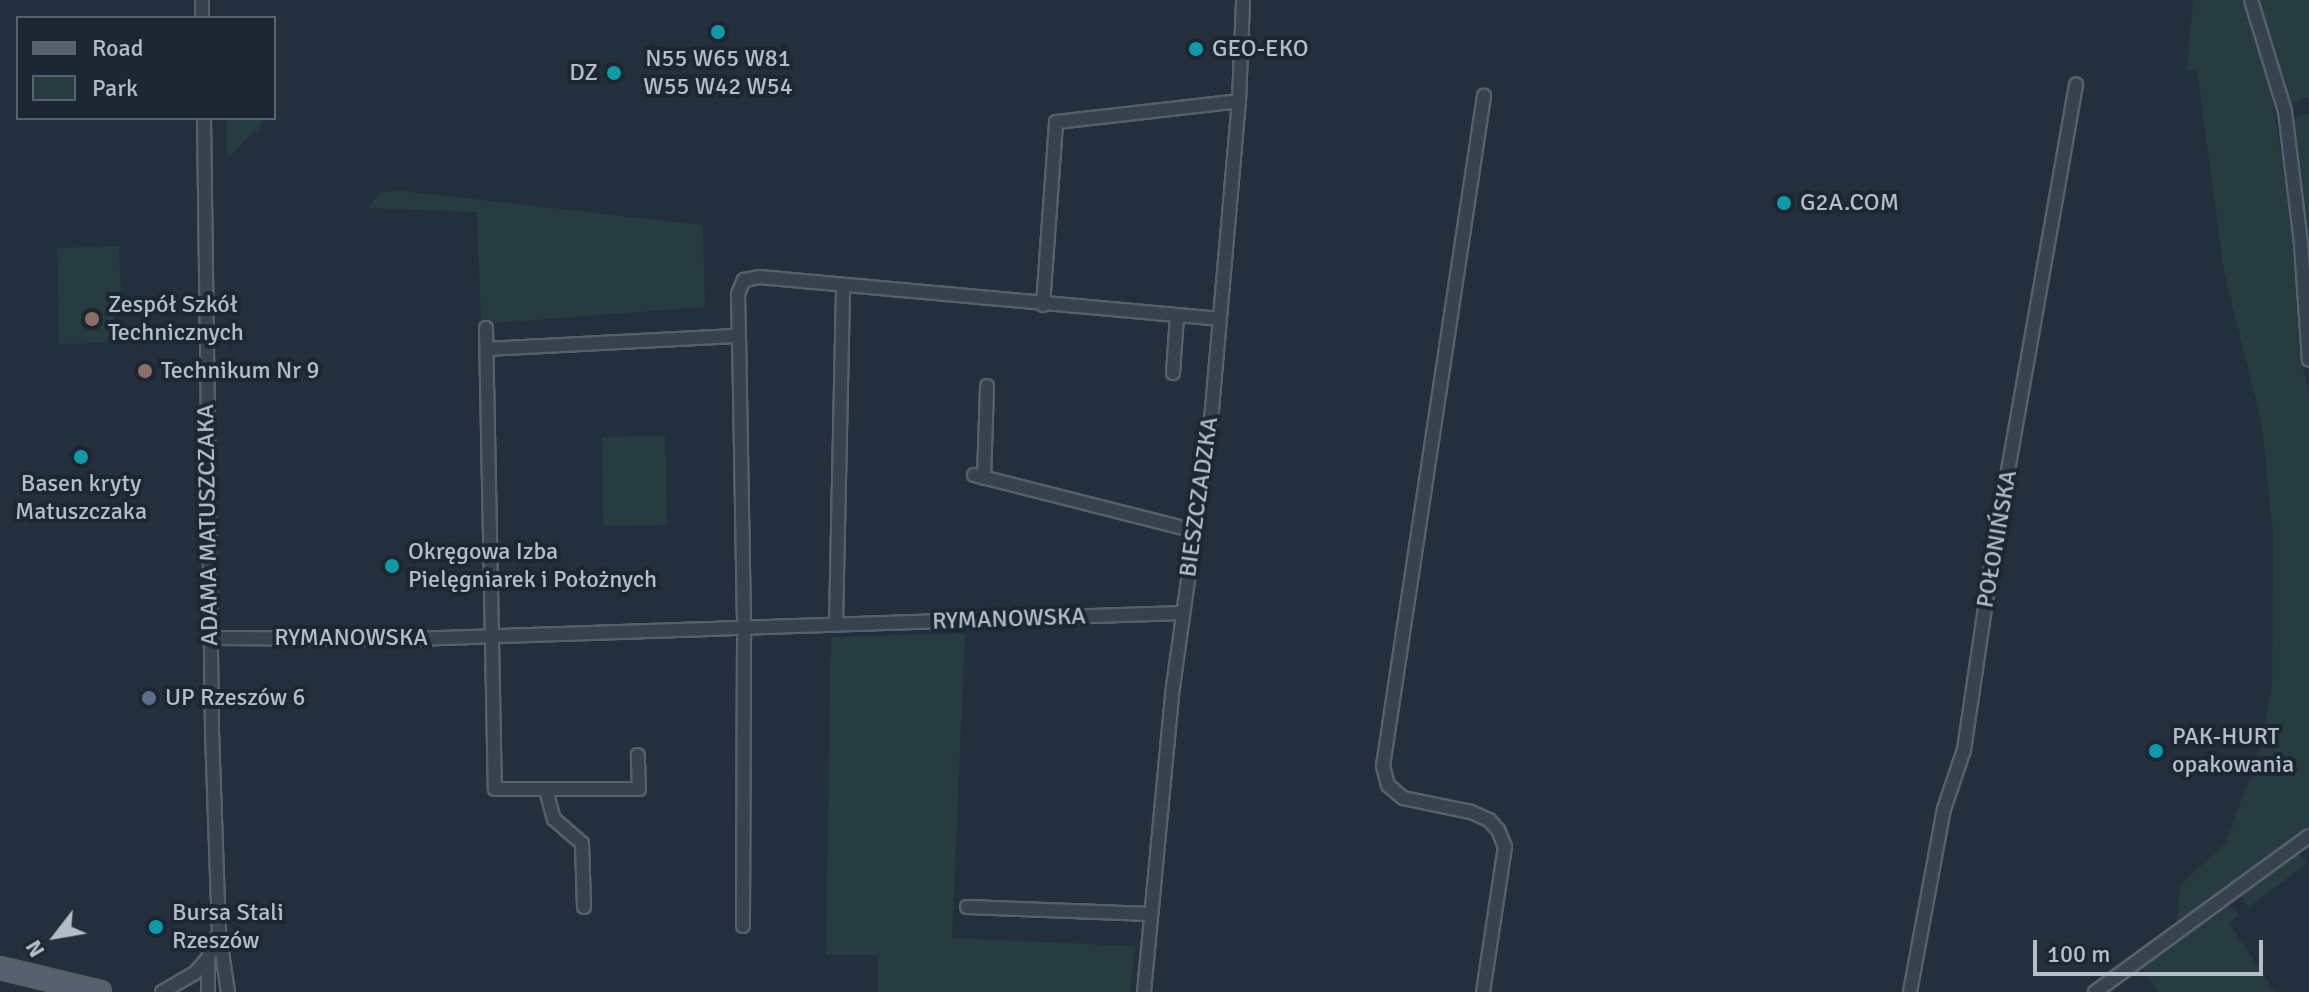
<!DOCTYPE html>
<html>
<head>
<meta charset="utf-8">
<style>
  body { margin:0 }
  #map { position:relative; width:2309px; height:992px; overflow:hidden; background:#242f3e; font-family:Signika,sans-serif }
  div>[style] { position:absolute }
  [style*='--x'] { left:calc(var(--x)*1px); top:calc(var(--y)*1px); width:calc(var(--w)*1px); rotate:calc(var(--a)*1deg) }
  .green>* { inset:0; background:#263c3f; transform-origin:0 0 }
  .roads { filter:drop-shadow(2px 0 #565f6c) drop-shadow(-2px 0 #565f6c) drop-shadow(0 2px #565f6c) drop-shadow(0 -2px #565f6c) }
  .minor>* { height:12px; margin:-6px; padding:0 6px; transform-origin:6px; border-radius:6px; background:#38414e }
  .primary>* { height:20px; margin:-10px; padding:0 10px; transform-origin:10px; border-radius:10px; background:#56606e }
  .dots>* { width:22px; height:22px; translate:-50% -50%; box-sizing:border-box; border:4px solid #1d2633; border-radius:50% }
  span { translate:-50% -50%; white-space:nowrap; text-align:center; line-height:1.15; -webkit-text-stroke:8px #1d2633; paint-order:stroke }
  .poi-label { font-size:24px; color:#b4bcc9 }
  .left { translate:0 -50%; text-align:left }
  .right { translate:-100% -50%; text-align:right }
  .street-label { font-size:24px; color:#b4bcc9 }
  .legend { position:absolute; left:16px; top:16px; width:260px; height:104px; box-sizing:border-box; background:#1d2633; border:2px solid #59626f; margin:0; padding:10px 14px; list-style:none; font-size:24px; color:#b4bcc9 }
  .legend li { display:flex; align-items:center; gap:16px; height:40px }
  .legend b { width:40px; border:2px solid #59626f }
  .north { position:absolute; left:16px; top:896px; width:80px; height:80px; -webkit-text-stroke:6px #1d2633; paint-order:stroke; rotate:239deg; font-size:22px; font-weight:700; line-height:32px; text-align:center; color:#b4bcc9 }
  .north::after { content:''; display:block; margin:auto; width:28px; height:36px; background:#b4bcc9; clip-path:polygon(50% 0,100% 100%,50% 72%,0 100%) }
  .scale { position:absolute; left:2033px; top:940px; width:230px; height:36px; box-sizing:border-box; border:4px solid #b4bcc9; border-top:0; padding-left:10px; font-size:24px; line-height:28px; white-space:nowrap; color:#b4bcc9; -webkit-text-stroke:6px #1d2633; paint-order:stroke }
</style>
</head>
<body>
<div id="map">
  <div class="green">
    <i style="clip-path:polygon(2193px 0,2242px 0,2265px 60px,2283px 164px,2295px 256px,2300px 353px,2309px 397px,2309px 825px,2176px 923px,2181px 884px,2226px 842px,2261px 746px,2272px 685px,2273px 535px,2262px 426px,2224px 271px,2197px 70px,2187px 70px)"></i>
    <i style="clip-path:polygon(2256px 0,2309px 0,2309px 97px,2290px 104px,2273px 42px)"></i>
    <i style="clip-path:polygon(2309px 113px,2309px 286px,2303px 195px,2293px 119px)"></i>
    <i style="clip-path:polygon(227px 118px,263px 118px,258px 134px,254px 131px,230px 156px,227px 155px)"></i>
    <i style="clip-path:polygon(403px 191px,703px 225px,705px 307px,481px 324px,477px 212px,368px 208px,380px 192px)"></i>
    <i style="clip-path:polygon(119px 246px,121px 295px,113px 295px,114px 343px,59px 344px,57px 248px)"></i>
    <i style="left:665px;top:436px;width:89px;height:63px;rotate:89deg"></i>
    <i style="clip-path:polygon(965px 633px,952px 938px,1135px 946px,1130px 992px,878px 992px,878px 955px,826px 955px,831px 637px)"></i>
    <i style="clip-path:polygon(2299px 855px,2306px 859px,2305px 865px,2250px 906px,2245px 903px,2241px 892px,2285px 859px)"></i>
    <i style="clip-path:polygon(2221px 907px,2230px 907px,2239px 915px,2229px 923px,2275px 992px,2159px 992px,2140px 966px)"></i>
  </div>
  <div class="roads">
    <div class="minor">
      <i style="--x:202;--y:0;--w:18;--a:90"></i>
      <i style="--x:2251;--y:0;--w:116;--a:73"></i>
      <i style="--x:2285;--y:111;--w:134;--a:83.1"></i>
      <i style="--x:2301;--y:244;--w:116;--a:86.1"></i>
      <i style="--x:204;--y:118;--w:614;--a:89.25"></i>
      <i style="--x:212;--y:732;--w:200;--a:88"></i>
      <i style="--x:219;--y:932;--w:61;--a:81.5"></i>
      <i style="--x:1043;--y:305;--w:183;--a:-85.9"></i>
      <i style="--x:1056;--y:122;--w:184;--a:-6.5"></i>
      <i style="--x:486;--y:328;--w:461;--a:88.9"></i>
      <i style="--x:495;--y:789;--w:144;--a:0"></i>
      <i style="--x:639;--y:789;--w:34;--a:-92"></i>
      <i style="--x:739;--y:336;--w:42;--a:-91.4"></i>
      <i style="--x:738;--y:294;--w:15;--a:-67"></i>
      <i style="--x:744;--y:280;--w:15;--a:-11"></i>
      <i style="--x:759;--y:277;--w:461;--a:5.2"></i>
      <i style="--x:487;--y:349;--w:252;--a:-3"></i>
      <i style="--x:739;--y:336;--w:301;--a:89"></i>
      <i style="--x:744;--y:637;--w:289;--a:90.2"></i>
      <i style="--x:1173;--y:373;--w:57;--a:-86"></i>
      <i style="--x:974;--y:475;--w:229;--a:14.2"></i>
      <i style="--x:984;--y:478;--w:92;--a:-88.1"></i>
      <i style="--x:836;--y:624;--w:339;--a:-88.8"></i>
      <i style="--x:211;--y:638;--w:201;--a:0.3"></i>
      <i style="--x:412;--y:639;--w:770;--a:-1.93"></i>
      <i style="--x:546;--y:790;--w:30;--a:75"></i>
      <i style="--x:554;--y:819;--w:37;--a:41"></i>
      <i style="--x:582;--y:843;--w:64;--a:88.2"></i>
      <i style="--x:967;--y:907;--w:183;--a:2.2"></i>
      <i style="--x:162;--y:992;--w:39;--a:-30"></i>
      <i style="--x:196;--y:972;--w:18;--a:-49"></i>
      <i style="--x:208;--y:958;--w:25;--a:-67"></i>
      <i style="--x:208;--y:992;--w:34;--a:-90"></i>
      <i style="--x:1144;--y:992;--w:299;--a:-84.6"></i>
      <i style="--x:1172;--y:694;--w:288;--a:-82"></i>
      <i style="--x:1212;--y:409;--w:309;--a:-85"></i>
      <i style="--x:1239;--y:101;--w:101;--a:-87.7"></i>
      <i style="--x:1483;--y:992;--w:147;--a:-81.4"></i>
      <i style="--x:1505;--y:847;--w:18;--a:-112"></i>
      <i style="--x:1498;--y:830;--w:13;--a:-132"></i>
      <i style="--x:1489;--y:820;--w:20;--a:-156"></i>
      <i style="--x:1471;--y:812;--w:69;--a:-168.4"></i>
      <i style="--x:1403;--y:798;--w:20;--a:-139"></i>
      <i style="--x:1388;--y:785;--w:20;--a:-105"></i>
      <i style="--x:1383;--y:766;--w:678;--a:-81.43"></i>
      <i style="--x:1910;--y:992;--w:186;--a:-79.5"></i>
      <i style="--x:1944;--y:809;--w:62;--a:-71.3"></i>
      <i style="--x:1964;--y:750;--w:185;--a:-81.6"></i>
      <i style="--x:1991;--y:567;--w:490;--a:-80"></i>
      <i style="--x:2095;--y:992;--w:265;--a:-36.1"></i>
    </div>
    <div class="primary">
      <i style="--x:0;--y:968;--w:103;--a:13.5"></i>
    </div>
  </div>
  <div class="dots">
    <i style="left:718px;top:32px;background:#0f9aa8"></i>
    <i style="left:1196px;top:49px;background:#0f9aa8"></i>
    <i style="left:614px;top:73px;background:#0f9aa8"></i>
    <i style="left:1784px;top:203px;background:#0f9aa8"></i>
    <i style="left:92px;top:319px;background:#8d6e63"></i>
    <i style="left:145px;top:371px;background:#8d6e63"></i>
    <i style="left:81px;top:457px;background:#0f9aa8"></i>
    <i style="left:392px;top:566px;background:#0f9aa8"></i>
    <i style="left:149px;top:698px;background:#5c6f8a"></i>
    <i style="left:2156px;top:751px;background:#0f9aa8"></i>
    <i style="left:156px;top:927px;background:#0f9aa8"></i>
  </div>
  <div class="poi-label">
    <span class="left" style="left:1212px;top:49px">GEO-EKO</span>
    <span style="left:718px;top:73px">N55 W65 W81<br>W55 W42 W54</span>
    <span class="right" style="left:598px;top:73px">DZ</span>
    <span class="left" style="left:1800px;top:203px">G2A.COM</span>
    <span class="left" style="left:108px;top:319px">Zespół Szkół<br>Technicznych</span>
    <span class="left" style="left:161px;top:371px">Technikum Nr 9</span>
    <span style="left:81px;top:498px">Basen kryty<br>Matuszczaka</span>
    <span class="left" style="left:408px;top:566px">Okręgowa Izba<br>Pielęgniarek i Położnych</span>
    <span class="left" style="left:165px;top:698px">UP Rzeszów 6</span>
    <span class="left" style="left:2172px;top:751px">PAK-HURT<br>opakowania</span>
    <span class="left" style="left:172px;top:927px">Bursa Stali<br>Rzeszów</span>
  </div>
  <div class="street-label">
    <span style="left:1199px;top:497px;rotate:-82deg">BIESZCZADZKA</span>
    <span style="left:208px;top:525px;rotate:-91deg">ADAMA MATUSZCZAKA</span>
    <span style="left:1997px;top:539px;rotate:-80deg">POŁONIŃSKA</span>
    <span style="left:1009px;top:619px;rotate:-2deg">RYMANOWSKA</span>
    <span style="left:351px;top:638px">RYMANOWSKA</span>
  </div>
  <ul class="legend">
  <li><b style="height:10px;background:#56606e"></b>Road</li>
  <li><b style="height:22px;background:#263c3f"></b>Park</li>
  </ul>
  <div class="north">N</div>
  <div class="scale">100 m</div>
</div>
</body>
</html>
